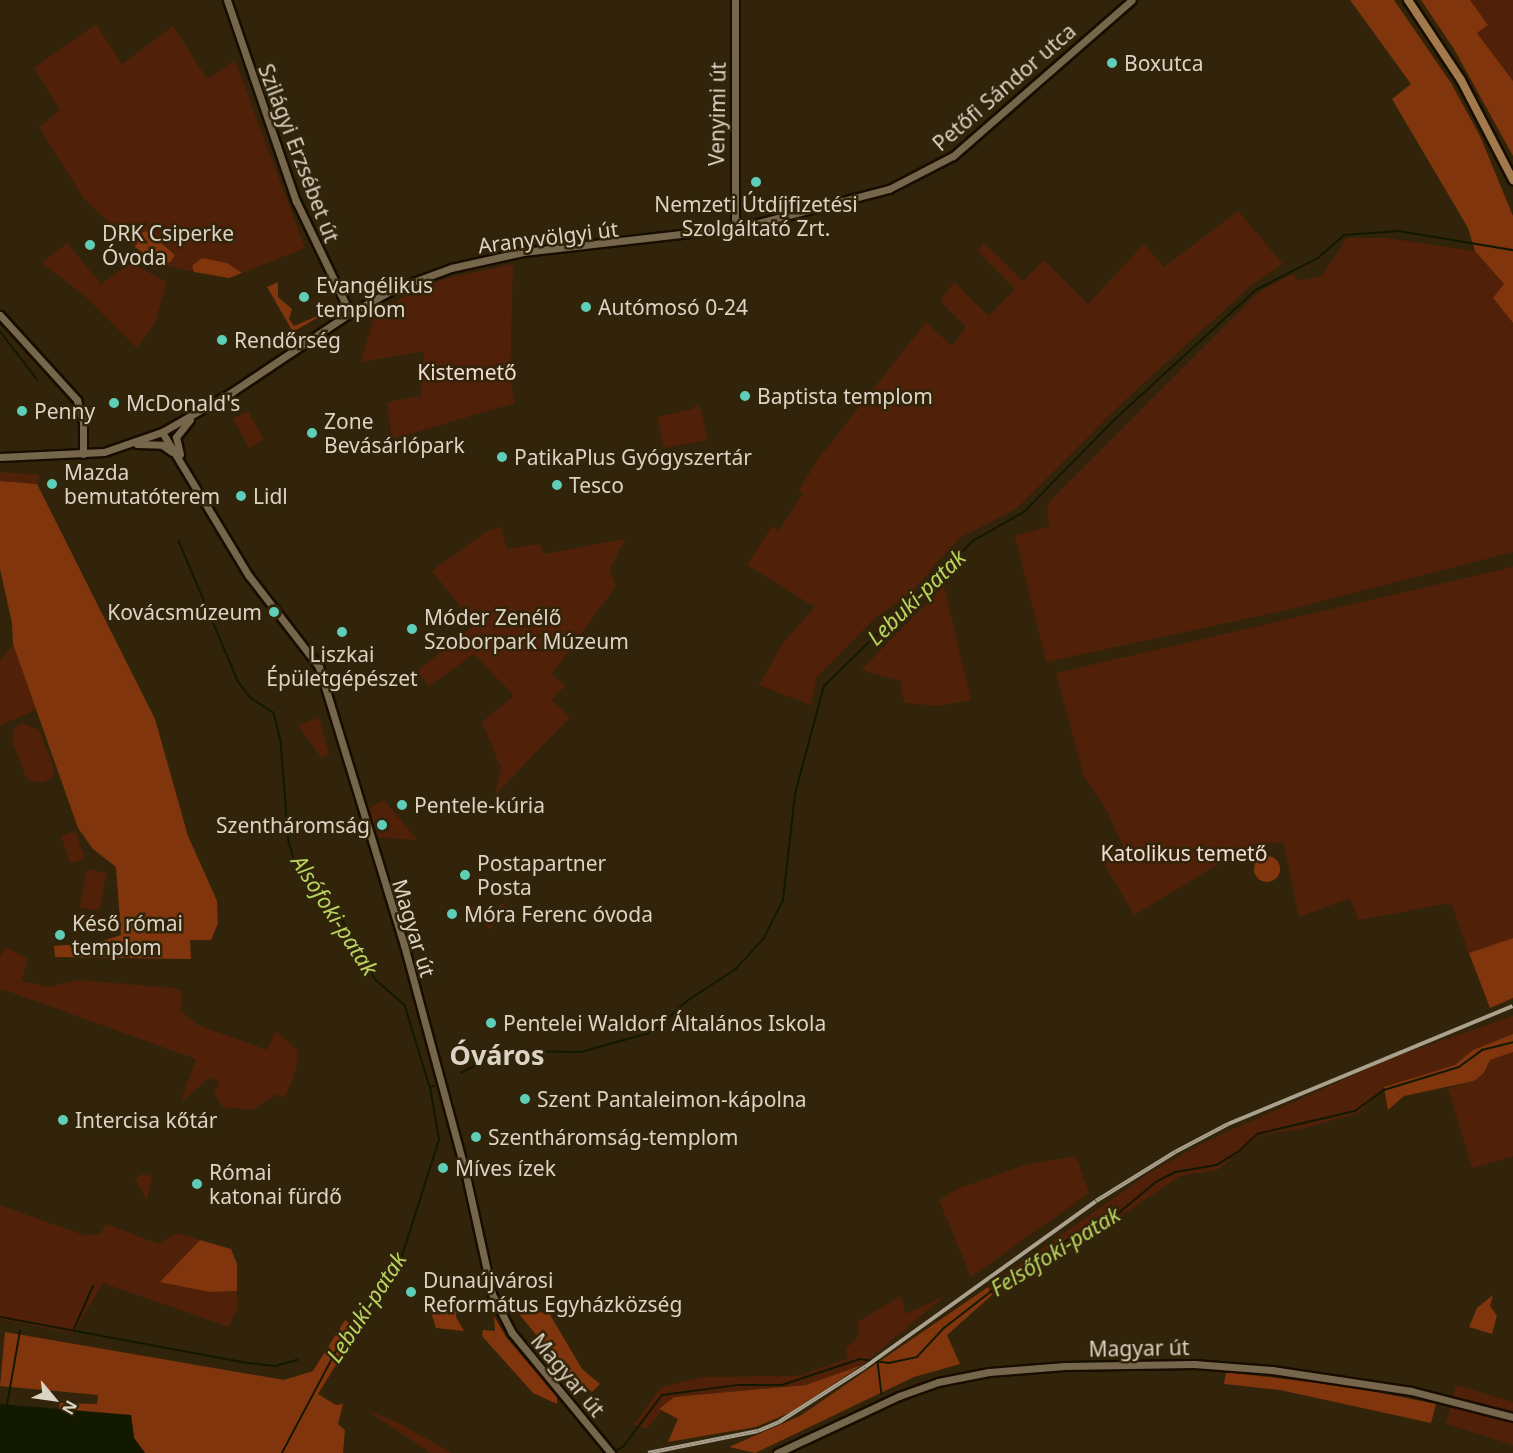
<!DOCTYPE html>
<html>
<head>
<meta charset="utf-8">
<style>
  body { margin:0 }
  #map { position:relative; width:1513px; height:1453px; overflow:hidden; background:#31240a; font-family:"Noto Sans",sans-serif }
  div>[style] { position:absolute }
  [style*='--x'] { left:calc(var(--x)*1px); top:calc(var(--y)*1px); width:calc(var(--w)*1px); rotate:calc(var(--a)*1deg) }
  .green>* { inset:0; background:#512008; transform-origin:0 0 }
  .forest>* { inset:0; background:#81350c }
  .round { border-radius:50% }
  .water>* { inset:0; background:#131901 }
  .stream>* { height:1.5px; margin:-0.75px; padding:0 0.75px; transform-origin:0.75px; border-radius:0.75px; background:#131901 }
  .roads { filter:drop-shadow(2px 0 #180d00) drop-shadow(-2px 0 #180d00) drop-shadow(0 2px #180d00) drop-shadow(0 -2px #180d00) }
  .tertiary>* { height:7px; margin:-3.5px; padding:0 3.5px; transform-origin:3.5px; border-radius:3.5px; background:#76674c }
  .primary>* { height:8px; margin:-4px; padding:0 4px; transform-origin:4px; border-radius:4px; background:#a27a4e }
  .rail>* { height:4px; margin-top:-2px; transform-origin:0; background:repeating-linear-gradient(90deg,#31240a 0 4.5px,#aaa18f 0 9px); box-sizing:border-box; border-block:2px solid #aaa18f }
  .dots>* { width:16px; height:16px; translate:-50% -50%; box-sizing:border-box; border:3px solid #31240a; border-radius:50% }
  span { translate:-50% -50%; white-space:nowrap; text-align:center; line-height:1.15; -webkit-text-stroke:5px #31240a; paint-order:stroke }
  .poi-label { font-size:21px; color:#dbd3c4 }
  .left { translate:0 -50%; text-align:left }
  .right { translate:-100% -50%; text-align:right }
  .street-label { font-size:21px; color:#dbd3c4 }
  .park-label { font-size:21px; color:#f4dcd3 }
  .water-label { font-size:22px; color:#b8d35f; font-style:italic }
  .district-label { font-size:27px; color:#dbd3c4; font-weight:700 }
  .north { position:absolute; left:24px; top:1369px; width:60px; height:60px; -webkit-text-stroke:4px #31240a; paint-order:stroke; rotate:119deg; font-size:16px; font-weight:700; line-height:24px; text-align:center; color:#dbd3c4 }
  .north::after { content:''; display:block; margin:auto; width:21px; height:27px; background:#dbd3c4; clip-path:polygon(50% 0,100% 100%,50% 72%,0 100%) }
</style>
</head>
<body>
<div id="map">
  <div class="green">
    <i style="clip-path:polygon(1470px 0,1513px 0,1513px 82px,1477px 33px,1488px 24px)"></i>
    <i style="clip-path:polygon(96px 24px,122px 64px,173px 26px,207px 79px,235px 61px,305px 248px,242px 273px,227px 263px,192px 266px,194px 272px,164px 265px,175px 255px,152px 232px,143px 232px,135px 247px,84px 199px,39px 127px,60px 110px,34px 68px)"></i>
    <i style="clip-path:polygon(1238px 211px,1283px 264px,1253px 284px,1125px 400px,1016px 509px,959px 538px,910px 594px,876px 617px,816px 678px,811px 705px,759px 685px,782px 644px,815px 607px,747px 565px,772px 526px,779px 531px,803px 493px,799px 490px,819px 458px,926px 322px,952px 346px,966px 327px,940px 301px,954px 282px,989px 316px,1015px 289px,978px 251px,984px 243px,1023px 281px,1044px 260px,1088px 304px,1144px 244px,1164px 267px)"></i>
    <i style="clip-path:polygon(1347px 238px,1386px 238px,1475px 251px,1505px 285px,1493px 298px,1513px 323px,1513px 552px,1283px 611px,1046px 662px,1015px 536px,1049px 526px,1047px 508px,1050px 501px,1259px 292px,1292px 274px,1299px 281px,1322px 276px)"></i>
    <i style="clip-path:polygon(67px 243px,101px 284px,131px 263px,167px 282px,154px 325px,137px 348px,86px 297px,42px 263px)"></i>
    <i style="clip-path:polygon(513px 264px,510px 377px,515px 403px,392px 439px,387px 402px,421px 396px,424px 351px,361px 362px,373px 320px,407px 294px,447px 278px)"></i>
    <i style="clip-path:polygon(699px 404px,708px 440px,664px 448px,657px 417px,692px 409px)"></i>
    <i style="left:248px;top:411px;width:33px;height:17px;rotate:61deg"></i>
    <i style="left:0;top:472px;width:39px;height:9px;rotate:4deg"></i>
    <i style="clip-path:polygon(501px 527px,507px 549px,540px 544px,543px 554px,625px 539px,610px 569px,616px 586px,552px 674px,565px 686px,551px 700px,570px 717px,495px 795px,501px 768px,482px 722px,514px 696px,474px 654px,429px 686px,417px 671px,475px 625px,432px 571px,487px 531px)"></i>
    <i style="clip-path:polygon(1513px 567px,1513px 938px,1469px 953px,1451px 903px,1358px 920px,1350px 898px,1299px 917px,1283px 842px,1249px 846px,1134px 915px,1105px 865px,1106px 855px,1123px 846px,1105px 807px,1084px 777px,1056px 673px)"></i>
    <i style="clip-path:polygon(944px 586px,971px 700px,939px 706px,904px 703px,900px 681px,861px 670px)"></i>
    <i style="clip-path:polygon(13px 644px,36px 710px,0 725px,0 660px)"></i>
    <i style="clip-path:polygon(319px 718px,329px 754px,322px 759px,298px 725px)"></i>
    <i style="clip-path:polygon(21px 723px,39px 730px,54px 768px,53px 776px,44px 782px,33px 782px,26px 777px,12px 741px,14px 729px)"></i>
    <i style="clip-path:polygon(384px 800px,417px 840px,378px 837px,369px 808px)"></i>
    <i style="left:75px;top:831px;width:29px;height:15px;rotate:70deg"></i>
    <i style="left:87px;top:869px;width:20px;height:39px;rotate:11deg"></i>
    <i style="clip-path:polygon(508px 899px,490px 930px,467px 903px,489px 915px)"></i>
    <i style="left:78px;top:913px;width:23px;height:13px;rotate:10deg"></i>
    <i style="clip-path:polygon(6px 947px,28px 959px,21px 981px,49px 987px,77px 980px,174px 988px,183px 992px,180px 1010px,198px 1025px,267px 1050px,276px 1031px,297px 1050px,298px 1062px,292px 1081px,284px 1098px,277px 1094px,252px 1110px,223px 1107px,214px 1094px,219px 1081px,209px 1078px,181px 1102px,196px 1059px,2px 989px,0 993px,0 956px)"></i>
    <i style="clip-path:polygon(1513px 1016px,1513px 1034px,1473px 1050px,1455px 1065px,1385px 1087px,1358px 1113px,1306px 1128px,1260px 1135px,1217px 1170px,1180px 1176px,1119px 1217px,1075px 1242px,1074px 1239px,1057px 1247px,992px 1295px,988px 1287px,1149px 1173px,1203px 1143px,1389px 1059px)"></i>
    <i style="clip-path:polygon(1513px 1052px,1513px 1156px,1472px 1168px,1448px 1088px,1474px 1081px,1484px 1073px,1490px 1060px)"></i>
    <i style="clip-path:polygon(1076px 1156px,1089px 1193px,971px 1277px,939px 1200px,959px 1188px,1025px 1165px)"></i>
    <i style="clip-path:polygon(142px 1174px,152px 1176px,147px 1200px,135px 1180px)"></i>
    <i style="clip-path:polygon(0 1205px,86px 1236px,101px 1233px,106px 1224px,159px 1244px,177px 1233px,200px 1240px,161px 1282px,209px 1292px,237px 1291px,237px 1309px,229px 1327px,103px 1283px,73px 1333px,0 1319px)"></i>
    <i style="clip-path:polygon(901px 1296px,905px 1314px,945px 1296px,862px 1365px,806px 1385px,674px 1397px,647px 1428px,634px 1425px,661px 1387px,703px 1377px,798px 1376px,847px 1359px,846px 1349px,859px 1335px,857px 1322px)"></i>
    <i style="clip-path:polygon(1456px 1385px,1513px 1402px,1513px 1445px,1446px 1424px)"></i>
    <i style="clip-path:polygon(366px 1410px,397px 1422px,452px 1453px,431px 1453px)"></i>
  </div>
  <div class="forest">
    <i style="clip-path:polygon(1350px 0,1394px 0,1451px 83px,1480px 136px,1513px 216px,1513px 323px,1493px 298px,1504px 284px,1475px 251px,1468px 228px,1392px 99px,1411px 84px)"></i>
    <i style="clip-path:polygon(1421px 0,1470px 0,1488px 25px,1477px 33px,1513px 81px,1513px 156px,1454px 49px)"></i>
    <i style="clip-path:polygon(148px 231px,175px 255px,170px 262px,158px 264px,135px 247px,143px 232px)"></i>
    <i style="clip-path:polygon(202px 258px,227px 263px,242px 273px,229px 278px,194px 272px,192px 266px)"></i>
    <i style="clip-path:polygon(278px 282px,278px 297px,292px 309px,289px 319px,294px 326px,327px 312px,293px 332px,267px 287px)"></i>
    <i style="clip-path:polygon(0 481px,37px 484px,155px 719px,188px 836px,217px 901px,218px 923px,211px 940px,190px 940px,191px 959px,55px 957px,54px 946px,96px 943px,121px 935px,116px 867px,93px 849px,78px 828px,13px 644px,12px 623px,0 569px)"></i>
    <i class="round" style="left:1254px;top:856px;width:26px;height:26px"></i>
    <i style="clip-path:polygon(1513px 938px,1513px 998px,1490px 1008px,1469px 953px)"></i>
    <i style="clip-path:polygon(1513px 1034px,1513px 1052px,1490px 1060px,1484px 1073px,1474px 1081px,1404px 1096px,1388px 1110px,1384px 1087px,1455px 1065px,1473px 1050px)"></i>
    <i style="clip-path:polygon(200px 1240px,231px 1249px,237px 1264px,237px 1291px,209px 1292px,160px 1282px)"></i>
    <i style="clip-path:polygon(988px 1287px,992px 1295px,947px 1335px,960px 1364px,914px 1377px,755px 1453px,729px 1447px,800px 1416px)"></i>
    <i style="clip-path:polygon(1493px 1295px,1490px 1306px,1497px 1316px,1492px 1334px,1469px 1327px,1477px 1308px)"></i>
    <i style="clip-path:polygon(457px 1300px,456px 1317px,464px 1331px,436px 1328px,429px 1306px)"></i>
    <i style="clip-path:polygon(522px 1311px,549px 1313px,582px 1369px,600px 1384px,592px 1392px,571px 1377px,519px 1314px)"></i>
    <i style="clip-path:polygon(494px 1316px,506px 1337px,557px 1397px,557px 1404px,533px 1393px,482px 1336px,483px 1330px,495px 1331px)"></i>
    <i style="clip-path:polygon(345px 1320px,358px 1329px,318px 1394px,336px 1405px,343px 1404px,338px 1424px,345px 1430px,343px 1453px,145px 1453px,134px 1438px,131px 1415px,59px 1411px,60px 1403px,97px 1404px,98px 1395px,0 1386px,5px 1332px,284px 1380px,313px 1371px)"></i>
    <i style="clip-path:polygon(862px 1365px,791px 1412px,756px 1427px,668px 1442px,678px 1419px,659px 1409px,674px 1397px,806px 1385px)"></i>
    <i style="clip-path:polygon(1226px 1372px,1352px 1387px,1436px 1404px,1431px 1423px,1280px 1390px,1224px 1384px)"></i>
  </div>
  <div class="water">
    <i style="clip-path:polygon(0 1404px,131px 1415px,134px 1438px,145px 1453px,0 1453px)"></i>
  </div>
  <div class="stream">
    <i style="--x:0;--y:331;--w:61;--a:52.4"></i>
    <i style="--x:179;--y:541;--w:152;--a:67.1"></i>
    <i style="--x:238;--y:681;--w:21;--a:53"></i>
    <i style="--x:251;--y:698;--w:27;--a:33"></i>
    <i style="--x:274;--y:713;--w:29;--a:76"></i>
    <i style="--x:281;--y:741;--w:101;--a:85.5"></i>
    <i style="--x:289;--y:842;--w:21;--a:73"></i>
    <i style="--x:295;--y:862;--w:29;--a:56"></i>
    <i style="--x:311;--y:886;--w:14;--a:36"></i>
    <i style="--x:322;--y:894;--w:34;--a:52"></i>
    <i style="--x:343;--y:921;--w:66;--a:61.1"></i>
    <i style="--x:375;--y:979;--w:40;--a:41"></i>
    <i style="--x:405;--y:1005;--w:86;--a:73"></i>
    <i style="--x:461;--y:1073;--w:48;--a:-27.1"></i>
    <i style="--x:504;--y:1051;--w:77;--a:0.7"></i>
    <i style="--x:581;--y:1052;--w:75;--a:-15.5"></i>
    <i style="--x:653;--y:1032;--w:46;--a:-42.4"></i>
    <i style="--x:687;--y:1001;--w:59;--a:-33.1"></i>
    <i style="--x:736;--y:969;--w:42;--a:-47.9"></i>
    <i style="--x:764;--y:938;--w:42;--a:-63.4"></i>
    <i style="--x:783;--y:900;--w:107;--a:-83.5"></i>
    <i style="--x:795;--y:794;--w:112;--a:-75"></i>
    <i style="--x:824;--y:686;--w:208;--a:-44.2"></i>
    <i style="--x:973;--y:541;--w:59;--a:-29.6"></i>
    <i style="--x:1024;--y:512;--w:127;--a:-45.6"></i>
    <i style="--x:1113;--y:421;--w:194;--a:-42.5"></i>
    <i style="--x:1256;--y:290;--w:70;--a:-27.3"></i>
    <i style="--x:1318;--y:258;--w:35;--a:-41"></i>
    <i style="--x:1344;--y:235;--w:55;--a:-4.2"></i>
    <i style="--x:1399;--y:231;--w:116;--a:9.5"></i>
    <i style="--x:0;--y:1317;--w:246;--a:10.5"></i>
    <i style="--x:242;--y:1362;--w:34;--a:7"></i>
    <i style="--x:276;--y:1366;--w:22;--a:-16"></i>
    <i style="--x:74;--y:1329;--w:47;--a:-66.2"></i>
    <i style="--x:878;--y:1362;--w:32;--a:83"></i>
    <i style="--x:7;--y:1405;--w:75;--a:-80"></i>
    <i style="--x:613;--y:1452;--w:11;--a:-27"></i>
    <i style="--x:623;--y:1447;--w:65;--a:-53.1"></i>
    <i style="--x:662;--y:1395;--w:77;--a:-7.5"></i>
    <i style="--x:738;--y:1385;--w:44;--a:0"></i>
    <i style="--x:782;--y:1385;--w:82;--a:-18.4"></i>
    <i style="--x:860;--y:1359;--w:29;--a:8"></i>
    <i style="--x:889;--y:1363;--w:29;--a:-12"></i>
    <i style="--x:917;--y:1357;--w:40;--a:-47"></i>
    <i style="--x:944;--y:1328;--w:90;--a:-37.8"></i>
    <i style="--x:1015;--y:1273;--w:98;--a:-32.1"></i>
    <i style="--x:1098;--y:1221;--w:24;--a:-22"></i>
    <i style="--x:1120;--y:1212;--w:47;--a:-39.8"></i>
    <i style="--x:1156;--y:1182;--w:22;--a:-27"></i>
    <i style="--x:1176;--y:1172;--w:42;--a:-9.7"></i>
    <i style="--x:1217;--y:1165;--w:25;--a:-32"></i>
    <i style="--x:1238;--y:1152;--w:26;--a:-43"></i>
    <i style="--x:1257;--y:1134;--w:101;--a:-13.2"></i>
    <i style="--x:1355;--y:1111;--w:36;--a:-36"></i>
    <i style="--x:1384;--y:1090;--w:78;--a:-17"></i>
    <i style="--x:1459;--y:1067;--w:29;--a:-36"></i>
    <i style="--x:1482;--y:1050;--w:32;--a:-14"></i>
    <i style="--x:282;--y:1453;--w:135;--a:-62.1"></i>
    <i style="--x:345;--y:1334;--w:94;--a:-53.3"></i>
    <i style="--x:401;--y:1259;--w:125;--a:-72.3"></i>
    <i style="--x:439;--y:1140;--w:54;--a:-99.6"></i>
    <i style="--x:430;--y:1087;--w:4;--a:-14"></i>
  </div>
  <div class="roads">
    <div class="tertiary">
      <i style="--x:227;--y:0;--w:213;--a:71.1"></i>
      <i style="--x:296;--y:201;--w:124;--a:64.3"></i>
      <i style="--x:735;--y:229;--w:229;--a:-90"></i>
      <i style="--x:0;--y:315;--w:115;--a:47.8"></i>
      <i style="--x:77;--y:400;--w:23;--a:75"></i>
      <i style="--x:83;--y:422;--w:32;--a:90"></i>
      <i style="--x:162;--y:432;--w:168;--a:58.9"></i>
      <i style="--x:249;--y:576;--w:115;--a:52.4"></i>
      <i style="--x:319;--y:667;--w:291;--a:73"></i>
      <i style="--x:404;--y:945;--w:234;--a:74.9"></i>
      <i style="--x:465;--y:1171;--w:126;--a:77.6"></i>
      <i style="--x:492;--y:1294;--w:44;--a:62.9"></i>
      <i style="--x:512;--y:1333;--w:156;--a:50.5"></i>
      <i style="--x:137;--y:444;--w:25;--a:2"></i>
      <i style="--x:162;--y:445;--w:12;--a:35"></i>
      <i style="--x:180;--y:454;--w:17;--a:-103"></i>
      <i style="--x:176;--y:437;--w:22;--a:-51"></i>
      <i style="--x:0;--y:457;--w:104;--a:-2.8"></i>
      <i style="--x:104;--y:452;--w:61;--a:-19"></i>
      <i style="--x:162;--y:432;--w:81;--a:-29.7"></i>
      <i style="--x:232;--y:392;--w:142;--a:-33.8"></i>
      <i style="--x:350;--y:313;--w:50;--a:-28.6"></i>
      <i style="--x:394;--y:289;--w:61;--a:-20.2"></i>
      <i style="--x:451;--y:268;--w:74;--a:-12.5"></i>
      <i style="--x:523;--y:252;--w:221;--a:-6.5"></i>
      <i style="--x:743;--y:227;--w:151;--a:-14.6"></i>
      <i style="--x:889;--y:189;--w:72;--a:-27.3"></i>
      <i style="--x:953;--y:156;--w:237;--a:-41.1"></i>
      <i style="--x:777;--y:1453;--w:135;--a:-25"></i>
      <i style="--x:899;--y:1396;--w:41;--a:-19.7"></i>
      <i style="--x:938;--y:1382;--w:52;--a:-11.1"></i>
      <i style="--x:989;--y:1372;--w:76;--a:-4.5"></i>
      <i style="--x:1065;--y:1366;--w:129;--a:-0.9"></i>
      <i style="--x:1194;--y:1364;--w:78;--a:4.4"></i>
      <i style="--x:1272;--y:1370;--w:141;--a:8.6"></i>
      <i style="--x:1411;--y:1391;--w:105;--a:14.3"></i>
    </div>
    <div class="primary">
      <i style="--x:1408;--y:0;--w:96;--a:56.5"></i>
      <i style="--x:1461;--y:80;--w:113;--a:62.5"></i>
    </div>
  </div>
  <div class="rail">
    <i style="--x:648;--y:1453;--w:112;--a:-11.3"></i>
    <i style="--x:758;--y:1431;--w:23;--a:-23"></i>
    <i style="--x:779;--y:1422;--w:102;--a:-32.6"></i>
    <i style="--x:865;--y:1367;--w:284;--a:-35.7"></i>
    <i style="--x:1096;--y:1201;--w:93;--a:-31.8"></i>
    <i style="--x:1175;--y:1152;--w:60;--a:-27.8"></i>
    <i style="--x:1228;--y:1124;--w:308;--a:-22.5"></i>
  </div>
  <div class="dots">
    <i style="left:1112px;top:63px;background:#5eceb8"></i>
    <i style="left:756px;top:182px;background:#5eceb8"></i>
    <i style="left:90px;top:245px;background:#5eceb8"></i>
    <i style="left:304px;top:297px;background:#5eceb8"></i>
    <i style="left:586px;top:307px;background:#5eceb8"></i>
    <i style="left:222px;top:340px;background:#5eceb8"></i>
    <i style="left:745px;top:396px;background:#5eceb8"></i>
    <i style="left:114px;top:403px;background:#5eceb8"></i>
    <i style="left:22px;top:411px;background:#5eceb8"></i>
    <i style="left:312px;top:433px;background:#5eceb8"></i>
    <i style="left:502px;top:457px;background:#5eceb8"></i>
    <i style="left:52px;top:484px;background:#5eceb8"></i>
    <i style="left:557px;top:485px;background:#5eceb8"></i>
    <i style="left:241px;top:496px;background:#5eceb8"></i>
    <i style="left:274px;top:612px;background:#5eceb8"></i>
    <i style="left:412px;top:629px;background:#5eceb8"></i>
    <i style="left:342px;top:632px;background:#5eceb8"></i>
    <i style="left:402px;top:805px;background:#5eceb8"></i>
    <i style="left:382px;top:825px;background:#5eceb8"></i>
    <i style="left:465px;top:875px;background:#5eceb8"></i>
    <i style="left:452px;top:914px;background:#5eceb8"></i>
    <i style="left:60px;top:935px;background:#5eceb8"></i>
    <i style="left:491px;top:1023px;background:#5eceb8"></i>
    <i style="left:525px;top:1099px;background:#5eceb8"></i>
    <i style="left:63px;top:1120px;background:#5eceb8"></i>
    <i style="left:476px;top:1137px;background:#5eceb8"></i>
    <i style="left:443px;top:1168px;background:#5eceb8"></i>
    <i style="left:197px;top:1184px;background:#5eceb8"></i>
    <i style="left:411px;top:1292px;background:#5eceb8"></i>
  </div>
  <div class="poi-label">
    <span class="left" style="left:1124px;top:63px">Boxutca</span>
    <span style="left:756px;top:216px">Nemzeti Útdíjfizetési<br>Szolgáltató Zrt.</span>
    <span class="left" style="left:102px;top:245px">DRK Csiperke<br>Óvoda</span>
    <span class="left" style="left:316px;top:297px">Evangélikus<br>templom</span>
    <span class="left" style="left:598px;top:307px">Autómosó 0-24</span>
    <span class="left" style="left:234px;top:340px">Rendőrség</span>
    <span class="left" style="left:757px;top:396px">Baptista templom</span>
    <span class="left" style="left:126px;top:403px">McDonald's</span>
    <span class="left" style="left:34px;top:411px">Penny</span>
    <span class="left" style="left:324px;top:433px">Zone<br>Bevásárlópark</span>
    <span class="left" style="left:514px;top:457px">PatikaPlus Gyógyszertár</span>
    <span class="left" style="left:64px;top:484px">Mazda<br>bemutatóterem</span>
    <span class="left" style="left:569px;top:485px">Tesco</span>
    <span class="left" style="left:253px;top:496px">Lidl</span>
    <span class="right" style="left:262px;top:612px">Kovácsmúzeum</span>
    <span class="left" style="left:424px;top:629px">Móder Zenélő<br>Szoborpark Múzeum</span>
    <span style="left:342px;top:666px">Liszkai<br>Épületgépészet</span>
    <span class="left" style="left:414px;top:805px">Pentele-kúria</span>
    <span class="right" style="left:370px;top:825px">Szentháromság</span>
    <span class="left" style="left:477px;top:875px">Postapartner<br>Posta</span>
    <span class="left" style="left:464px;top:914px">Móra Ferenc óvoda</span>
    <span class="left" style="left:72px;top:935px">Késő római<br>templom</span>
    <span class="left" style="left:503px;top:1023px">Pentelei Waldorf Általános Iskola</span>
    <span class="left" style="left:537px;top:1099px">Szent Pantaleimon-kápolna</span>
    <span class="left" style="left:75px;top:1120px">Intercisa kőtár</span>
    <span class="left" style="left:488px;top:1137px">Szentháromság-templom</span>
    <span class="left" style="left:455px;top:1168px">Míves ízek</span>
    <span class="left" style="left:209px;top:1184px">Római<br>katonai fürdő</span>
    <span class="left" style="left:423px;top:1292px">Dunaújvárosi<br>Református Egyházközség</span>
  </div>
  <div class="street-label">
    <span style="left:1004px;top:87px;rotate:-41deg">Petőfi Sándor utca</span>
    <span style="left:717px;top:114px;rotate:-89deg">Venyimi út</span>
    <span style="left:299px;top:153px;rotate:69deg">Szilágyi Erzsébet út</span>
    <span style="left:548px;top:237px;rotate:-7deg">Aranyvölgyi út</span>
    <span style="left:414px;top:928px;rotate:73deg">Magyar út</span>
    <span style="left:1139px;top:1348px;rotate:-1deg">Magyar út</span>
    <span style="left:568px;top:1375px;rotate:50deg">Magyar út</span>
  </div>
  <div class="park-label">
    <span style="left:467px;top:372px">Kistemető</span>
    <span style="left:1184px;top:853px">Katolikus temető</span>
  </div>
  <div class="water-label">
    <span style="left:916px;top:597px;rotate:-44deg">Lebuki-patak</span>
    <span style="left:335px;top:915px;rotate:57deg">Alsófoki-patak</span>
    <span style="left:1055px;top:1251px;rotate:-32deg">Felsőfoki-patak</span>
    <span style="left:366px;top:1307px;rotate:-57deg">Lebuki-patak</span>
  </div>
  <div class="district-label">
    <span style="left:497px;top:1055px">Óváros</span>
  </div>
  <div class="north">N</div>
</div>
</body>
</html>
